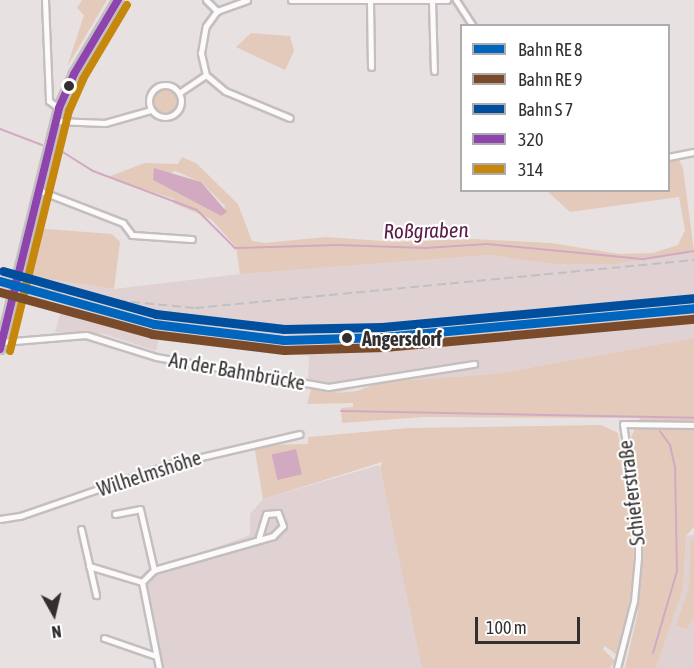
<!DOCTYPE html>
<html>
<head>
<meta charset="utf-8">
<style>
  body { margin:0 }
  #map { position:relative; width:694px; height:668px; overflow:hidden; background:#e8e1e1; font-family:"Asap Condensed",sans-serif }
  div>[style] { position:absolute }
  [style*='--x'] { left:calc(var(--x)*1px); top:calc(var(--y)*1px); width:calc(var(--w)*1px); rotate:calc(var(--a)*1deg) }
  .built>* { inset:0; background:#e0d2d2 }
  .green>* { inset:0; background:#e4cabb }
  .round { border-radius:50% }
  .water>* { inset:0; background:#d1aac1; transform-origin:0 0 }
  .stream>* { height:2px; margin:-1px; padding:0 1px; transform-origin:1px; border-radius:1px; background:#d1aac1 }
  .roads { filter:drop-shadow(2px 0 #c4bfbf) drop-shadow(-2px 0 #c4bfbf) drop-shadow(0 2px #c4bfbf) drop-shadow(0 -2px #c4bfbf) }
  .minor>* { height:5px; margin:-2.5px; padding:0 2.5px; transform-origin:2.5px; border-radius:2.5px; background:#fcfafa }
  .minor>.ring { margin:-2.5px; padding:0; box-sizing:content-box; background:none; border:5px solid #fcfafa; border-radius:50% }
  .secondary>* { height:8px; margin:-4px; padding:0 4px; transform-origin:4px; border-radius:4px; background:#fcfafa }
  .rail>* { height:2px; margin-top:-1px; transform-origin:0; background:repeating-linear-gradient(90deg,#c1c0c0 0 9px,transparent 0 13.5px) }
  .bus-1>* { height:8px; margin:-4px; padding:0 4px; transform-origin:4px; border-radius:4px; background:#8e44ad }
  .bus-2>* { height:8px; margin:-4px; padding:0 4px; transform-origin:4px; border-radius:4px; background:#c6880c }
  .rail-1>* { height:9px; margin:-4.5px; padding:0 4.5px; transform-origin:4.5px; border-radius:4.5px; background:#0065bd }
  .rail-2>* { height:9px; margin:-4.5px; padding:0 4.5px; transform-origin:4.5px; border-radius:4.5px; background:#7a4b2a }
  .rail-3>* { height:9px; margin:-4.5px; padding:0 4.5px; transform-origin:4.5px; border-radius:4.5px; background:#004f9e }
  .dots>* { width:16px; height:16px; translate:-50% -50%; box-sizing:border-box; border:3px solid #fff; border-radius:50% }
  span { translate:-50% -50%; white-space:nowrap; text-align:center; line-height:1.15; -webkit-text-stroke:4.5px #fff; paint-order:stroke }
  .stop-label { font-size:20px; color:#342f2f; font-weight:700 }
  .left { translate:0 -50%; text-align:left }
  .street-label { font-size:20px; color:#342f2f }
  .water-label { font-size:21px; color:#591a46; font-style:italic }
  .legend { position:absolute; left:460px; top:24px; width:210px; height:168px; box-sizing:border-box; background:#fff; border:2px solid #aeacac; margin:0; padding:8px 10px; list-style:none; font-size:18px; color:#342f2f }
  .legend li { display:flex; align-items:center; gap:12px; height:30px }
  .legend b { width:30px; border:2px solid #aeacac }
  .north { position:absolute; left:24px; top:584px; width:60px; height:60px; -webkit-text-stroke:4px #fff; paint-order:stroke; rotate:172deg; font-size:16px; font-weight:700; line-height:24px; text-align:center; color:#342f2f }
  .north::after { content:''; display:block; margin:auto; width:21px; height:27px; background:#342f2f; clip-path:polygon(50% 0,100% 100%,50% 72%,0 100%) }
  .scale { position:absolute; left:475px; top:617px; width:105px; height:27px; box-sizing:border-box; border:3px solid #342f2f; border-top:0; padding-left:8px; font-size:18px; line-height:21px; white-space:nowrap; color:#342f2f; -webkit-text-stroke:4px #fff; paint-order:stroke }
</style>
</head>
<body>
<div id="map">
  <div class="built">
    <i style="clip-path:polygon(694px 251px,694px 338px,494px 374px,381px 382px,336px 393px,312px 386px,308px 378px,309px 356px,160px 335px,156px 351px,105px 334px,55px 332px,61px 311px,0 291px,0 271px,114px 289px,240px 274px,489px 255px,554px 264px)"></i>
    <i style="clip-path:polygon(379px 465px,423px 668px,160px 668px,142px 582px,154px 570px,250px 535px,250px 514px,263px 499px)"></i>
    <i style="clip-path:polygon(694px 535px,694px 668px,656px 668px,683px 589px,686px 536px)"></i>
  </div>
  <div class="green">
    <i style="clip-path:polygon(82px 0,107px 0,67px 67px,84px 15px,77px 8px)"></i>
    <i style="clip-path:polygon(251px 33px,290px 36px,294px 51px,285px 70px,236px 47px)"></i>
    <i class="round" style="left:152px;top:88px;width:26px;height:26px"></i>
    <i style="clip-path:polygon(evenodd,677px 156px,683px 168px,694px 251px,616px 264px,554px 264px,489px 255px,240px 274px,236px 247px,211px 219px,173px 203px,174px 199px,108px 177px,145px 163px,178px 164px,182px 157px,196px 163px,238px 204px,252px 241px,264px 243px,326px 237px,396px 242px,473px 239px,551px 243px,619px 254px,653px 253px,678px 245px,685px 230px,679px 197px,570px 212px,547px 191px,668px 190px,669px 158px,677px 156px,175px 171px,201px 182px,225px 206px,221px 216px,153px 180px,175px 171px)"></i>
    <i style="clip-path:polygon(34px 228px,112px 234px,120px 242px,114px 289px,29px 276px)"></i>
    <i style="clip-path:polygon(694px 338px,694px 527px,686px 536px,683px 589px,656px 668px,625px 668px,637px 616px,642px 572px,643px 523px,631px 437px,640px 418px,423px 417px,342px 423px,341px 408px,353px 407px,353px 403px,307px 404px,312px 386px,336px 393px,357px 391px,381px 382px,494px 374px)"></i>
    <i style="clip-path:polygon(601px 425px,618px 433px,633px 517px,634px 564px,628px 611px,617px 655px,605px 646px,603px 649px,615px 661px,610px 668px,422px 668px,380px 468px,382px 462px,263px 499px,254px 445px,308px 444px,308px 437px,409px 428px)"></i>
    <i style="clip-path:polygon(694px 540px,694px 616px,687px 629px,676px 626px,689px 587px,691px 541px)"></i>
  </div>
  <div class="water">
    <i style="clip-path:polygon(154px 168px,201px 182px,227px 212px,221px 216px,153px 180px)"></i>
    <i style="left:296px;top:449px;width:26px;height:25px;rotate:77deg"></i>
  </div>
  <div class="stream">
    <i style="--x:0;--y:129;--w:45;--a:20.9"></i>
    <i style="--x:58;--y:149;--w:41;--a:32.2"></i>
    <i style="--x:93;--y:171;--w:111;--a:20.6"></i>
    <i style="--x:197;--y:210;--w:54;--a:45"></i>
    <i style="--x:235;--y:248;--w:103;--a:-1.7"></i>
    <i style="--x:338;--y:245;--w:87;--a:2"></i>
    <i style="--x:425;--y:248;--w:62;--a:-3.7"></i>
    <i style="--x:487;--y:244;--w:158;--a:5.5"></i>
    <i style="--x:644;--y:259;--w:51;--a:-9.1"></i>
    <i style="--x:341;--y:411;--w:353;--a:1.1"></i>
    <i style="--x:653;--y:653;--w:85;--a:-73.7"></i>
    <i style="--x:677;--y:571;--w:104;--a:-91.1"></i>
    <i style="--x:675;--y:467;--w:23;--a:-103"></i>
    <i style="--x:670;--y:445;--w:17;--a:-126"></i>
  </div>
  <div class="roads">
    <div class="minor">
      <i style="--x:45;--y:0;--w:101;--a:87.7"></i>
      <i style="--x:49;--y:101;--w:12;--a:35"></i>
      <i style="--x:206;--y:0;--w:16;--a:45"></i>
      <i style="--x:291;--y:0;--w:156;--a:0"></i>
      <i style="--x:456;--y:0;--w:31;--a:57"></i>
      <i style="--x:432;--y:1;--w:70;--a:88.4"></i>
      <i style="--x:370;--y:2;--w:65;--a:89.1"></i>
      <i style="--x:206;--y:75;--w:23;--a:-103"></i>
      <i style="--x:201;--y:53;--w:27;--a:-80"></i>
      <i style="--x:206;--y:26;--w:19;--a:-54"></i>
      <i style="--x:217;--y:11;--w:32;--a:-20"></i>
      <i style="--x:206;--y:75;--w:25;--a:40"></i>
      <i style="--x:225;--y:91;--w:70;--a:22.6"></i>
      <i class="ring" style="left:149px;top:85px;width:27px;height:27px"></i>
      <i style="--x:179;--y:93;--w:32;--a:-34"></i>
      <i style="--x:55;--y:121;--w:50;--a:2.3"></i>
      <i style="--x:105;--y:123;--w:48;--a:-15.8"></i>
      <i style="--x:668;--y:157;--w:26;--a:-11"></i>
      <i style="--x:38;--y:190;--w:91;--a:21.2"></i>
      <i style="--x:123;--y:223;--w:15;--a:53"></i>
      <i style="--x:132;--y:235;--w:60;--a:3.8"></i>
      <i style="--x:2;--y:342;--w:84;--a:-4.8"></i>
      <i style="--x:86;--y:335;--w:73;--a:17.4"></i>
      <i style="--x:156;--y:357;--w:175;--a:9.9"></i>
      <i style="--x:328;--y:387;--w:148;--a:-9"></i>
      <i style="--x:115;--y:514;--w:25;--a:-11"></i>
      <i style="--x:140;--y:509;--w:63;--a:77.1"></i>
      <i style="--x:0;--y:519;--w:20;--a:-9"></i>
      <i style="--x:20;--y:516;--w:160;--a:-19"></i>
      <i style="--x:171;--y:464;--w:132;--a:-13.1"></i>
      <i style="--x:81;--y:529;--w:68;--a:77.2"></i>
      <i style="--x:89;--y:566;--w:55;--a:16.8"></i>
      <i style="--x:104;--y:638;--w:55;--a:19.1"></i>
      <i style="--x:159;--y:668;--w:88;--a:-101.2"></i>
      <i style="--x:142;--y:582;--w:17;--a:-45"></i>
      <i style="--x:154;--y:570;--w:124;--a:-15.9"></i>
      <i style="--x:273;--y:536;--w:14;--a:-45"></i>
      <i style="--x:283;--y:526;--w:14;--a:-111"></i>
      <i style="--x:278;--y:513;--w:12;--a:175"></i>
      <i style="--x:266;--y:514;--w:24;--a:107"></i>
      <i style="--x:617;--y:668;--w:69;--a:-75.8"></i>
      <i style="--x:634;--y:601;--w:43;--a:-84.7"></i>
      <i style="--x:638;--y:558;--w:37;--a:-90"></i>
      <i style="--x:638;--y:521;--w:98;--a:-98.8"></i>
      <i style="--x:623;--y:424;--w:71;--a:0.8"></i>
    </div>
    <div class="secondary">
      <i style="--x:0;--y:349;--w:248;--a:-76.2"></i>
      <i style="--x:59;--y:108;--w:37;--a:-66"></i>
      <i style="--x:74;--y:74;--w:86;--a:-59.3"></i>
    </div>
  </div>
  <div class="rail">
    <i style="--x:0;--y:280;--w:93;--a:11.2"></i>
    <i style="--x:91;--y:298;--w:104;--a:5.5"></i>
    <i style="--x:195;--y:308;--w:501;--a:-5.49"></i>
  </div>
  <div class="bus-1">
    <i style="--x:0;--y:349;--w:248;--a:-76.2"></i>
    <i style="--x:59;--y:108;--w:37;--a:-66"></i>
    <i style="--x:74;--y:74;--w:86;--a:-59.3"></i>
  </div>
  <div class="bus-2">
    <i style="--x:10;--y:351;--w:247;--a:-76.2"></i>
    <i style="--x:69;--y:111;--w:35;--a:-66"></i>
    <i style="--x:83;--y:79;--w:86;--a:-59.3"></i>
  </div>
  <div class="rail-1">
    <i style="--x:0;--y:281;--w:160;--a:15.6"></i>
    <i style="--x:154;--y:324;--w:131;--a:7"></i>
    <i style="--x:284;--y:340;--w:99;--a:-1.7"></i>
    <i style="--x:383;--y:337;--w:312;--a:-5.3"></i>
  </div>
  <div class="rail-2">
    <i style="--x:0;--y:292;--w:158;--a:15.4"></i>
    <i style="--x:152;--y:334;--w:133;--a:6.9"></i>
    <i style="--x:284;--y:350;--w:100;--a:-1.7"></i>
    <i style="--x:384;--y:347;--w:311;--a:-5.2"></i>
  </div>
  <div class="rail-3">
    <i style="--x:3;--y:271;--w:159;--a:15.7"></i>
    <i style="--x:156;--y:314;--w:129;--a:6.7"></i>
    <i style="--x:284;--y:329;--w:98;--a:-1.2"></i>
    <i style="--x:382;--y:327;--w:312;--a:-5.3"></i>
  </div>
  <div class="dots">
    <i style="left:69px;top:86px;background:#342f2f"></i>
    <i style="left:347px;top:338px;background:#342f2f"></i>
  </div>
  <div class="stop-label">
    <span class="left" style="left:362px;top:338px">Angersdorf</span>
  </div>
  <div class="street-label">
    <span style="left:237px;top:371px;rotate:10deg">An der Bahnbrücke</span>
    <span style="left:149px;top:473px;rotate:-18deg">Wilhelmshöhe</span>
    <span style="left:631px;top:493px;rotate:-97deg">Schieferstraße</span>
  </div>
  <div class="water-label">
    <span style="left:426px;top:230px;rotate:-1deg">Roßgraben</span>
  </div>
  <ul class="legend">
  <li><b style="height:8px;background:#0065bd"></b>Bahn RE 8</li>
  <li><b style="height:8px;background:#7a4b2a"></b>Bahn RE 9</li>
  <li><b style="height:8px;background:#004f9e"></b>Bahn S 7</li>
  <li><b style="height:8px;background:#8e44ad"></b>320</li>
  <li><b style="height:8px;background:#c6880c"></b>314</li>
  </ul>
  <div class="north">N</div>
  <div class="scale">100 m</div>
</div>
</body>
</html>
